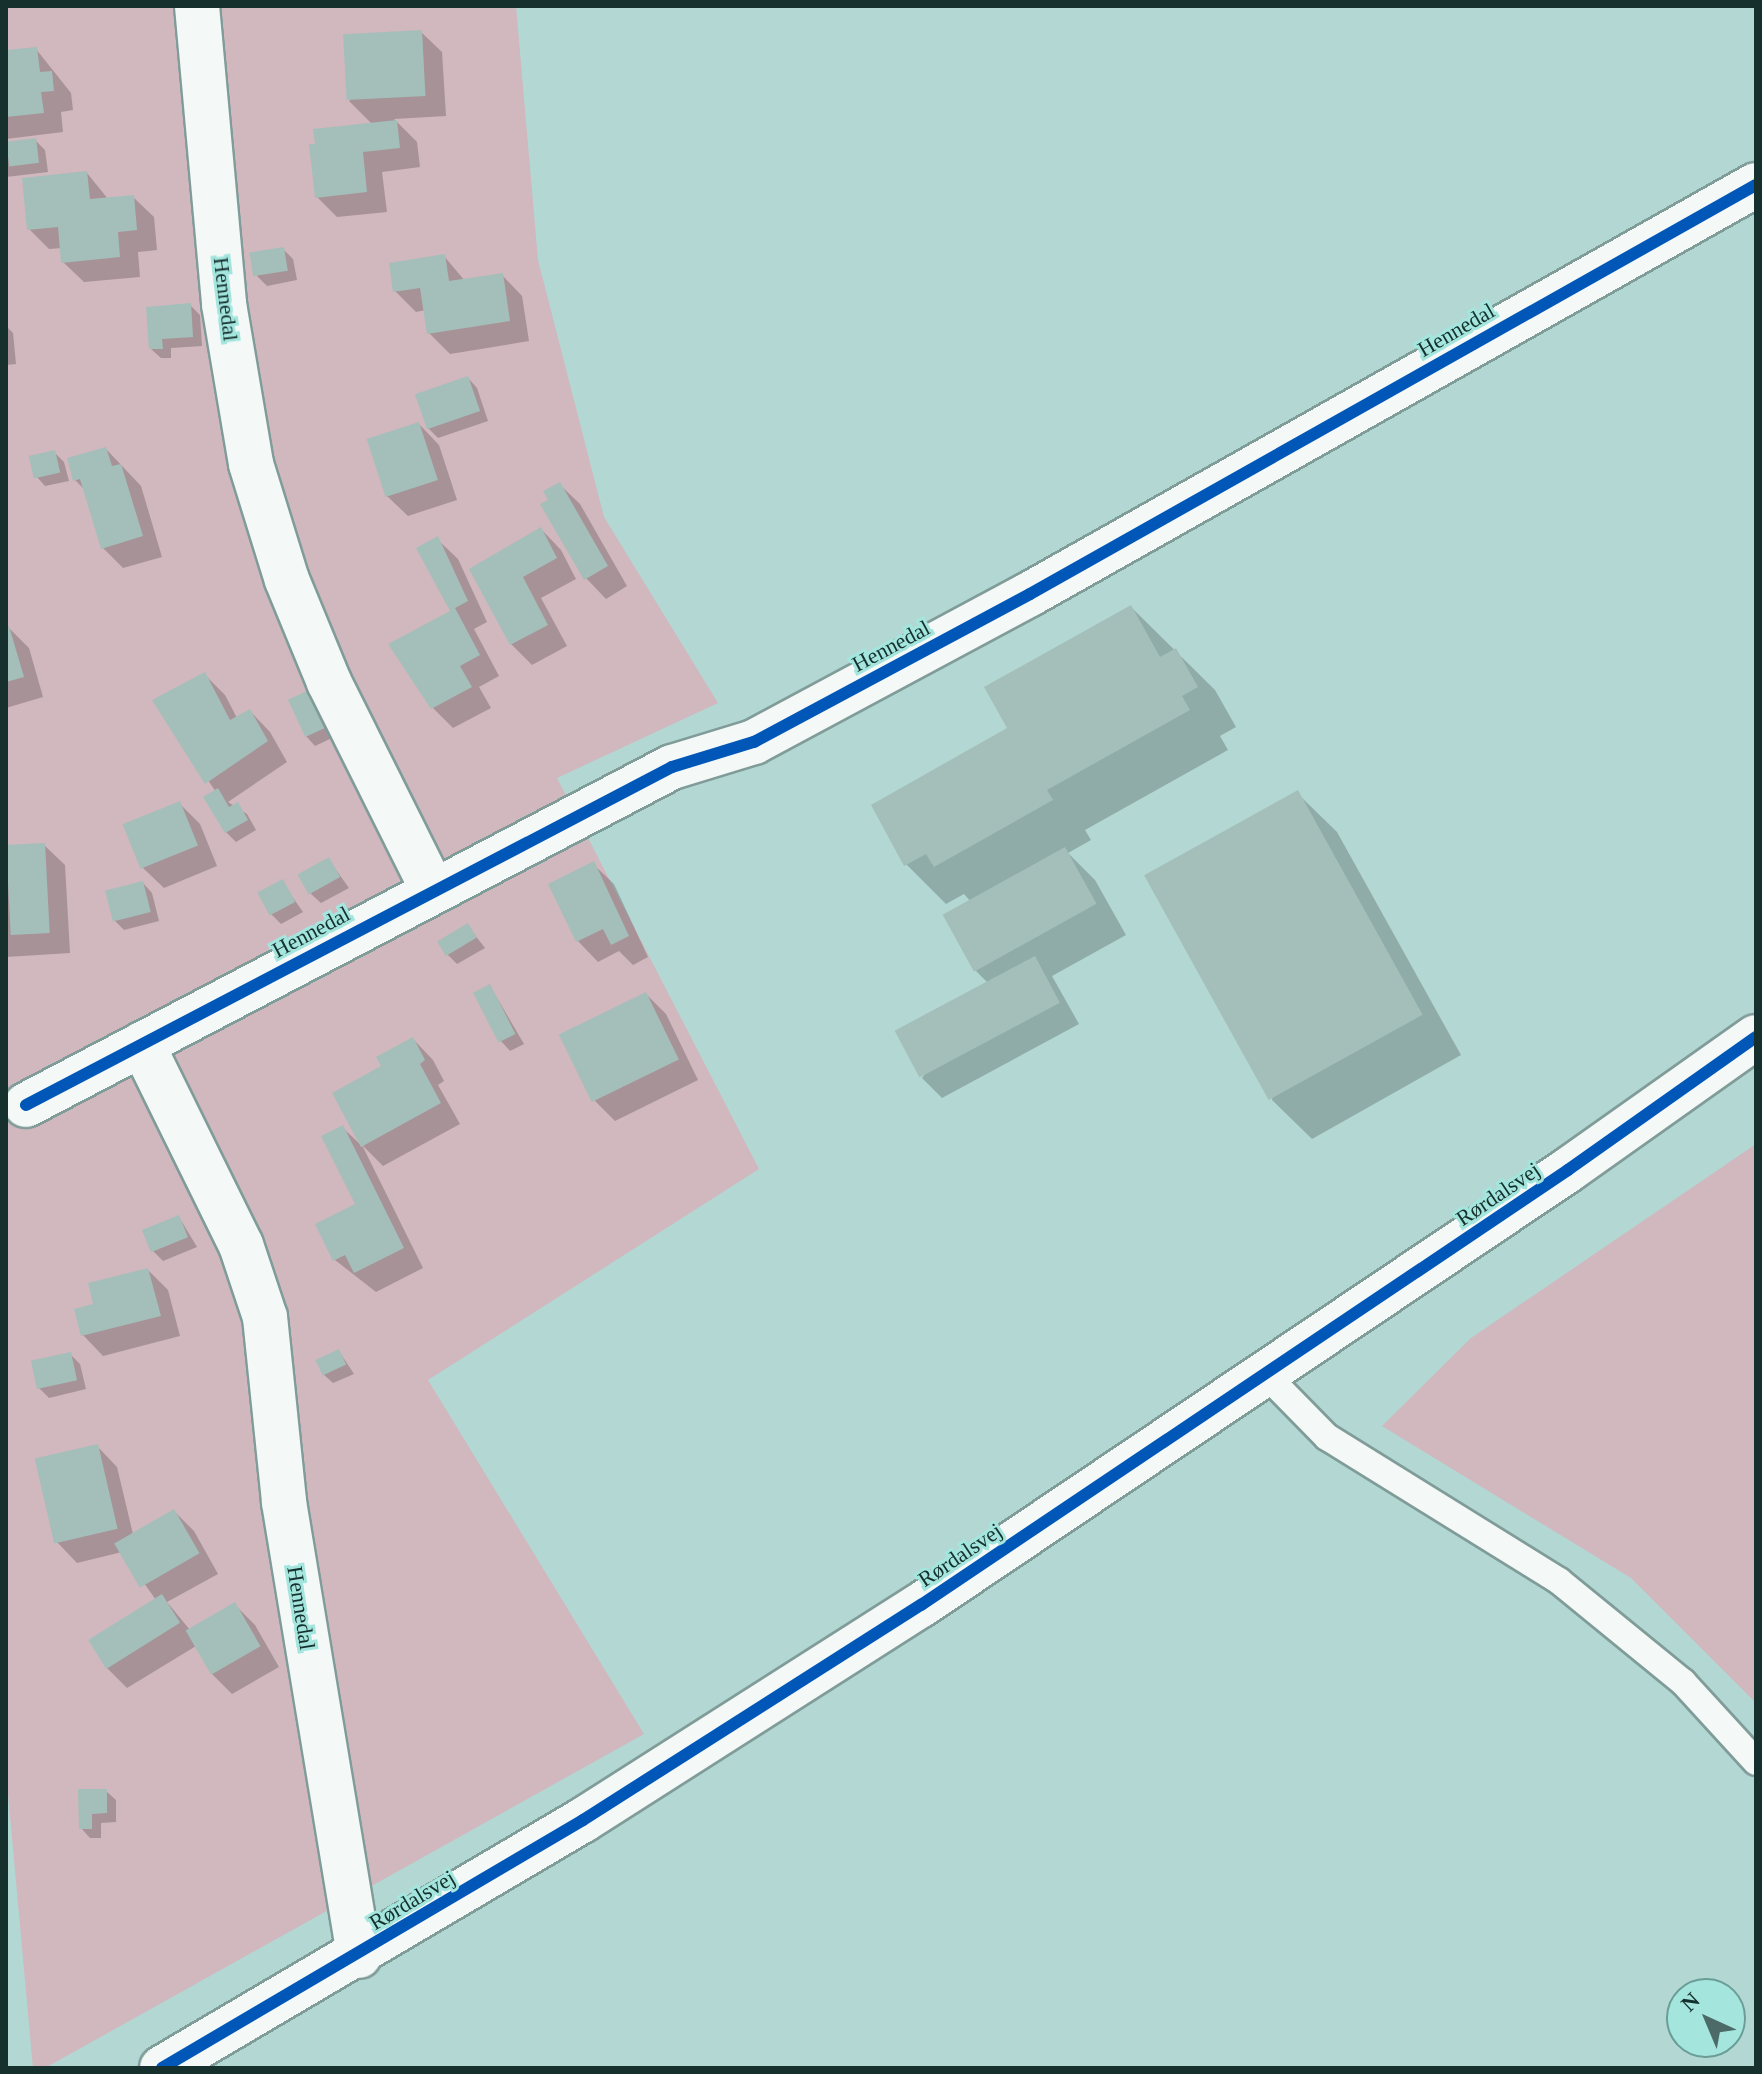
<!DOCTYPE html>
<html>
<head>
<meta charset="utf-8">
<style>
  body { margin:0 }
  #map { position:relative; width:1762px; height:2074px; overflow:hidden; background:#b3d7d3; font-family:Georgia,serif }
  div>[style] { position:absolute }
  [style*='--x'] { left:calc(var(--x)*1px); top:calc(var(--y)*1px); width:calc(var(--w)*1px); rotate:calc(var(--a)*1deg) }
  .green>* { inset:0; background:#d1b7be }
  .shadow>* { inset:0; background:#0003 }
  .building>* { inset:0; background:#a4bfb9; transform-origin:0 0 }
  .roads { filter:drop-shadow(2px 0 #809c99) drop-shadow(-2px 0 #809c99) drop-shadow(0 2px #809c99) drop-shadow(0 -2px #809c99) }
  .service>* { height:26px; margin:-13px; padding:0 13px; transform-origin:13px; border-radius:13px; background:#f4f9f8 }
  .minor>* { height:44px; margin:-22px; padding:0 22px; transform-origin:22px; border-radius:22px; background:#f4f9f8 }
  .tertiary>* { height:44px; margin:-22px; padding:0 22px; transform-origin:22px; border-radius:22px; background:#f4f9f8 }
  .cycleway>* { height:12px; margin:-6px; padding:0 6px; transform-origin:6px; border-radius:6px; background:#0057b8 }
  span { translate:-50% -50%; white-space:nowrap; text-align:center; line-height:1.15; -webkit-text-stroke:6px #a4e6de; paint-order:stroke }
  .street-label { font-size:22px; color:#15302d }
  .frame { position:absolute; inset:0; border:8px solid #15302d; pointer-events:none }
  .north { position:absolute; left:1666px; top:1978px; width:80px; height:80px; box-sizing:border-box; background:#a4e6de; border:2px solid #6b9d97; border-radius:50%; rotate:316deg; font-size:22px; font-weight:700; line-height:32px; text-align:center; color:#15302d }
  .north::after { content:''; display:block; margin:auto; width:28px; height:36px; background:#4c6a67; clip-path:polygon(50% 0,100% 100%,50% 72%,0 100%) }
</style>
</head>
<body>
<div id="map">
  <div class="green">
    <i style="clip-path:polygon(6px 6px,516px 6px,538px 260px,604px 517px,718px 703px,557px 778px,759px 1169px,428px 1380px,644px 1734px,45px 2068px,33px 2068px,6px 1772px)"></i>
    <i style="clip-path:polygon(1756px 1144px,1756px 1703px,1631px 1578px,1382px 1426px,1471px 1338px)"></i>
  </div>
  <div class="shadow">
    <i style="clip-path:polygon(421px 32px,442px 52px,446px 116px,394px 119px,417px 142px,420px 167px,382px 172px,387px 212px,337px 217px,317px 197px,372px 124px,349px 101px)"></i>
    <i style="clip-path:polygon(36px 49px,71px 93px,73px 110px,61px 112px,63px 132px,6px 139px,6px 52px)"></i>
    <i style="clip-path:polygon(36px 141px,45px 150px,48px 172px,6px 177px,6px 144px)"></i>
    <i style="clip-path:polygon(87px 173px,108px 199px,133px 197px,154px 217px,157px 250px,138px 252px,140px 277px,84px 282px,63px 262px,62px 248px,49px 249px,29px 229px)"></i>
    <i style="clip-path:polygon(283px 249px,293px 259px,297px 280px,267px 286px,257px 276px)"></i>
    <i style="clip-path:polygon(444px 256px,465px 281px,502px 275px,522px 296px,529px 341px,450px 354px,429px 333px,426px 310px,416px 312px,395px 291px)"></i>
    <i style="clip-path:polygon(190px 305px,200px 315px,202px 346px,171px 348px,171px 358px,161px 358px,151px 349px)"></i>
    <i style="clip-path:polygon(6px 326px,13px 333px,16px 364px,6px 365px)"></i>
    <i style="clip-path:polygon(468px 378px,477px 388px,488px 421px,438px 438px,428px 428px)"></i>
    <i style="clip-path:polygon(419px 424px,439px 445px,457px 500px,408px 516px,387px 496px)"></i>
    <i style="clip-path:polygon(106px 449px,141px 486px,162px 557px,123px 568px,103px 548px,85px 490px,75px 480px)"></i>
    <i style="clip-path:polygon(55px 453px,64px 462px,69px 481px,45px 486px,36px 476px)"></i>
    <i style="clip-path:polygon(559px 484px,580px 504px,627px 586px,606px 599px,586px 578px)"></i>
    <i style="clip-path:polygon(541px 529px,561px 550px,576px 579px,541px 598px,567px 646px,532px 665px,511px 644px,472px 570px)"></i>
    <i style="clip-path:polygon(437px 539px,458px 559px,487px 622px,474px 629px,499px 676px,479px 687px,491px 708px,453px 728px,433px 708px,453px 611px)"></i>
    <i style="clip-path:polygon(1131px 607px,1215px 690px,1236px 727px,1220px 736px,1228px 750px,1085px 830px,1091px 840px,1068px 853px,1095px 880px,1126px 935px,1052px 976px,1079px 1024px,942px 1098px,922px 1078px,988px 983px,976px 971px,971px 902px,964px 894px,946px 904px,906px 864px,1010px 729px)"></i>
    <i style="clip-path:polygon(9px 628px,29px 648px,43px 697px,6px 708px)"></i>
    <i style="clip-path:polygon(204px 674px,225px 695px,237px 718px,250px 711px,270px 732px,287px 762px,228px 802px,247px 814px,256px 830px,236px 842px,226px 832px,216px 792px,154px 701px)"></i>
    <i style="clip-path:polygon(307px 694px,332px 738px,315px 746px,306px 736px)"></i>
    <i style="clip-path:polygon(1297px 793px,1337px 832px,1461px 1055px,1312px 1139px,1272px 1100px)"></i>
    <i style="clip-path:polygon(179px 803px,200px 824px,217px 866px,164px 888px,143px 868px)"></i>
    <i style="clip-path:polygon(44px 845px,65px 865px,70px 953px,6px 957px,6px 847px)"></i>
    <i style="clip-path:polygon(329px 860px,349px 888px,321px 903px,311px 894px)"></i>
    <i style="clip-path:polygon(593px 864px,614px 884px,648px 957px,633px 965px,619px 951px,598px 962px,578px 941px,551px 885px)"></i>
    <i style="clip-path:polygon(282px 882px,303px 912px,281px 924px,271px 914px)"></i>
    <i style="clip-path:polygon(143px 883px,152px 893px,159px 921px,124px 930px,114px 920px)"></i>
    <i style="clip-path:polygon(468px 926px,485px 948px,457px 964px,447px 954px)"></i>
    <i style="clip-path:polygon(490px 986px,524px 1044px,510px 1051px,501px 1041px)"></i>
    <i style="clip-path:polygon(646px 994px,666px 1014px,698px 1080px,615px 1121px,595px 1101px)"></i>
    <i style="clip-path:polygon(413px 1039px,433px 1060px,444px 1081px,438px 1085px,460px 1124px,383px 1166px,363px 1146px,384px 1067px)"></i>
    <i style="clip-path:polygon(343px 1128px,363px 1147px,423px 1268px,376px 1292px,335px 1260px,317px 1225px,357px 1205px)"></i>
    <i style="clip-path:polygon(179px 1217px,197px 1247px,163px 1261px,153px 1251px)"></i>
    <i style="clip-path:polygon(148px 1270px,168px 1290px,180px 1336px,103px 1356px,83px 1335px,96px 1305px)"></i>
    <i style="clip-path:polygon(339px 1351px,354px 1374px,333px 1383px,323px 1374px)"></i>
    <i style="clip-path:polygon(71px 1355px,80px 1364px,86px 1389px,49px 1398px,39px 1388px)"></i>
    <i style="clip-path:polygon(97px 1446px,117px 1467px,133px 1534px,174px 1511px,194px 1531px,218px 1574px,167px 1602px,190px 1630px,235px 1605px,255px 1625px,279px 1667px,232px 1694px,211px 1673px,196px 1646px,127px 1688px,107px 1668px,156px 1600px,122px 1552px,77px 1563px,57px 1542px)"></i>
    <i style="clip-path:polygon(106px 1791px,116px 1800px,116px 1822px,101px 1823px,101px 1838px,90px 1838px,81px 1828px)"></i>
  </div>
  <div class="building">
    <i style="left:422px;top:30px;width:66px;height:79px;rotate:87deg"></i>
    <i style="clip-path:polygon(37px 47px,40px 72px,52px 71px,54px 91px,41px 92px,44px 113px,6px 117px,6px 50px)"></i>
    <i style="clip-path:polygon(397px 120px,400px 148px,363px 152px,367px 192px,315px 198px,309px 144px,315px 144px,313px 129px)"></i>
    <i style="left:36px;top:138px;width:25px;height:30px;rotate:83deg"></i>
    <i style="clip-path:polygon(87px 171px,90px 199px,134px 195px,137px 230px,118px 232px,120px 257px,61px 263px,58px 227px,27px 230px,22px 178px)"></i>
    <i style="left:284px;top:247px;width:24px;height:35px;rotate:81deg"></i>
    <i style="clip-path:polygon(445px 254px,449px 281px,503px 273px,510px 321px,427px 334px,420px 288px,393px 292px,389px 263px)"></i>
    <i style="clip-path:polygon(191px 303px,193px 337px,162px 339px,163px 349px,149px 349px,146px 307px)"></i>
    <i style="left:468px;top:376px;width:37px;height:56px;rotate:71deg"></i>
    <i style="left:419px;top:422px;width:61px;height:55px;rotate:72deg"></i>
    <i style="clip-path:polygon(106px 447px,112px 466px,121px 464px,143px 536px,101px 549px,80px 479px,73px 481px,67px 458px)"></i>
    <i style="left:55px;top:450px;width:23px;height:27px;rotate:77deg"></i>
    <i style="clip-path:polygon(560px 482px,608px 566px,584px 580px,540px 504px,548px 500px,543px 491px)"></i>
    <i style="clip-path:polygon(541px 527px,557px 558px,523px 577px,548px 625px,510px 645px,469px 569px)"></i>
    <i style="clip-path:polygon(438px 536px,468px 601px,455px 608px,480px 655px,460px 666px,472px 687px,431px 709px,388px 644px,450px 611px,416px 548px)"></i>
    <i style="clip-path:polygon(1131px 605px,1160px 657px,1176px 648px,1198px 687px,1182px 696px,1190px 710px,1047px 790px,1053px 800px,934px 867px,926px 854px,904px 866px,871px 805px,1007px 728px,984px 687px)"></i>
    <i style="clip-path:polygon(9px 626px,24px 677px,6px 682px,6px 627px)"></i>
    <i style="clip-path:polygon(205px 672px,230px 720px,250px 709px,268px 741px,205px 784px,152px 700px)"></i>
    <i style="left:307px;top:691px;width:41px;height:21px;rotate:65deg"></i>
    <i style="clip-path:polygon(218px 788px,229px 807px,238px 802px,248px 820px,225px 833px,203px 797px)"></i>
    <i style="left:1298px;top:790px;width:257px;height:176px;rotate:61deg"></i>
    <i style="left:180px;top:801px;width:48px;height:62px;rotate:68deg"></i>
    <i style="left:45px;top:843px;width:90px;height:39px;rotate:87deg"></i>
    <i style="left:1065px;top:847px;width:65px;height:140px;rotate:61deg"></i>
    <i style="left:329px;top:857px;width:23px;height:36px;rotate:61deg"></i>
    <i style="clip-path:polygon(594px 861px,629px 936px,611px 945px,603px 929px,576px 942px,548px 884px)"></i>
    <i style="left:283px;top:879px;width:26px;height:29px;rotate:62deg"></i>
    <i style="left:143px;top:881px;width:32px;height:39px;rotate:76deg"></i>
    <i style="left:468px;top:923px;width:17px;height:36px;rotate:59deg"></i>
    <i style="left:1035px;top:956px;width:53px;height:159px;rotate:62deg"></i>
    <i style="left:490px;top:984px;width:56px;height:19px;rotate:63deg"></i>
    <i style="left:646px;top:992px;width:75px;height:97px;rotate:64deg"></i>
    <i style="clip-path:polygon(413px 1037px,425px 1060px,420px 1064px,441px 1103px,361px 1147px,332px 1093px,381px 1066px,376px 1057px)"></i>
    <i style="clip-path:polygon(343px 1125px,404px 1248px,354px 1273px,345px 1255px,333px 1261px,315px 1224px,355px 1204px,321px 1136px)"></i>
    <i style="left:179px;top:1215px;width:24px;height:40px;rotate:68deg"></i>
    <i style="clip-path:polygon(148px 1268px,161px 1316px,81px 1336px,74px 1309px,93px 1304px,88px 1283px)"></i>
    <i style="left:339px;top:1349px;width:17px;height:26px;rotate:65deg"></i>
    <i style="left:71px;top:1352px;width:29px;height:41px;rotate:78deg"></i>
    <i style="left:98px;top:1444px;width:87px;height:65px;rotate:77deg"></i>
    <i style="left:174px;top:1509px;width:51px;height:69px;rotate:60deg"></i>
    <i style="left:162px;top:1594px;width:34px;height:87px;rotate:58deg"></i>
    <i style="left:235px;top:1602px;width:51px;height:57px;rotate:60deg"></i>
    <i style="clip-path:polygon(78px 1789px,107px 1789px,107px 1813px,92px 1814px,92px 1829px,79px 1829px)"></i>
  </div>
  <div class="roads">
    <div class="service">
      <i style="--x:1266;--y:1375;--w:87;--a:45.5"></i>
      <i style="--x:1327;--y:1437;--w:273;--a:31.8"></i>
      <i style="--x:1559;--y:1581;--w:160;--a:39.2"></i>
      <i style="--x:1683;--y:1682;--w:108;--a:47.6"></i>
    </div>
    <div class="minor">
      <i style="--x:197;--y:6;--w:299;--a:84.8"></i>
      <i style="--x:224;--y:304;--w:162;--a:80.4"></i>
      <i style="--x:251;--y:464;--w:121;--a:72.8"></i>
      <i style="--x:287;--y:580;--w:110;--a:67.6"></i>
      <i style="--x:329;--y:682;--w:231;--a:63.5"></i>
      <i style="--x:142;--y:1044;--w:224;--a:63.8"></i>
      <i style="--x:241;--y:1245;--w:76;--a:71.6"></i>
      <i style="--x:265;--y:1317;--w:186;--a:84.1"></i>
      <i style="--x:284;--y:1502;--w:460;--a:80.6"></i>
      <i style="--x:26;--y:1105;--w:729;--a:-27.62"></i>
      <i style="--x:672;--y:767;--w:86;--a:-17"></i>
      <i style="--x:754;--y:742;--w:313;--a:-28.2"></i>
      <i style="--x:1030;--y:594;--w:833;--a:-29.4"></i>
    </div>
    <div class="tertiary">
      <i style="--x:162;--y:2068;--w:489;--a:-30.5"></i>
      <i style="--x:583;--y:1820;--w:401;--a:-32.5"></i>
      <i style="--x:921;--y:1605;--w:780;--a:-33.91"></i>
      <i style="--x:1568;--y:1170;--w:230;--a:-35.3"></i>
    </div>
  </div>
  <div class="cycleway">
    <i style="--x:26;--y:1105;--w:729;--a:-27.62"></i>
    <i style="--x:672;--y:767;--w:86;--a:-17"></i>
    <i style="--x:754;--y:742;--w:313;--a:-28.2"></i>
    <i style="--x:1030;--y:594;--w:833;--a:-29.4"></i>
    <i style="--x:162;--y:2068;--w:489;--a:-30.5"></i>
    <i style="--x:583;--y:1820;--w:401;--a:-32.5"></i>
    <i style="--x:921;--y:1605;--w:780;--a:-33.91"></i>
    <i style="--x:1568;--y:1170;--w:230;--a:-35.3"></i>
  </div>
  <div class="street-label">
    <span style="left:226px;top:299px;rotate:83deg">Hennedal</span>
    <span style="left:1456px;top:330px;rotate:-30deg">Hennedal</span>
    <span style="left:891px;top:646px;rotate:-28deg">Hennedal</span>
    <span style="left:311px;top:932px;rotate:-28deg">Hennedal</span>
    <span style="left:1498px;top:1194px;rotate:-34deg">Rørdalsvej</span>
    <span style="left:960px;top:1555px;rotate:-34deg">Rørdalsvej</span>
    <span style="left:301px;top:1608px;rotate:81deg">Hennedal</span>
    <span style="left:412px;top:1900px;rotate:-31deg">Rørdalsvej</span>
  </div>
  <div class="frame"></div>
  <div class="north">N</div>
</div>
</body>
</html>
